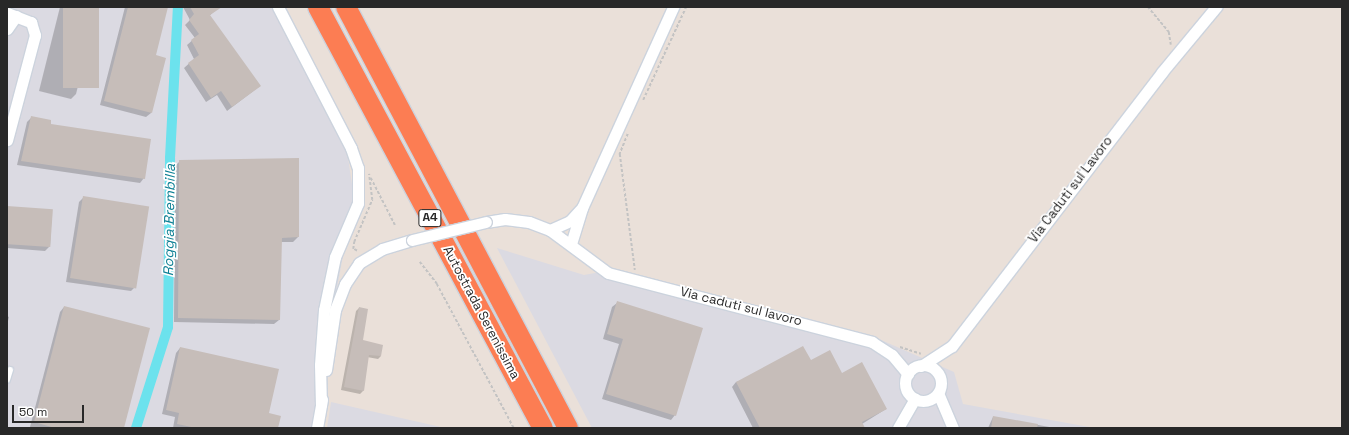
<!DOCTYPE html>
<html>
<head>
<meta charset="utf-8">
<style>
  body { margin:0 }
  #map { position:relative; width:1349px; height:435px; overflow:hidden; background:#eae0d9; font-family:"Space Grotesk",sans-serif }
  div>[style] { position:absolute }
  [style*='--x'] { left:calc(var(--x)*1px); top:calc(var(--y)*1px); width:calc(var(--w)*1px); rotate:calc(var(--a)*1deg) }
  .industrial>* { inset:0; background:#dbdae2 }
  .shadow>* { inset:0; background:#0003 }
  .canal>* { height:10px; margin:-5px; padding:0 5px; transform-origin:5px; border-radius:5px; background:#6ce2ed }
  .building>* { inset:0; background:#c6bdb9; transform-origin:0 0 }
  .path>* { height:1.5px; margin-top:-0.75px; transform-origin:0; background:repeating-linear-gradient(90deg,#c3c3c3 0 3px,transparent 0 5px) }
  .roads { filter:drop-shadow(1px 0 #ccd3dd) drop-shadow(-1px 0 #ccd3dd) drop-shadow(0 1px #ccd3dd) drop-shadow(0 -1px #ccd3dd) }
  .service>* { height:5.5px; margin:-2.75px; padding:0 2.75px; transform-origin:2.75px; border-radius:2.75px; background:#fff }
  .minor>* { height:11px; margin:-5.5px; padding:0 5.5px; transform-origin:5.5px; border-radius:5.5px; background:#fff }
  .minor>.ring { margin:-5.5px; padding:0; box-sizing:content-box; background:none; border:11px solid #fff; border-radius:50% }
  .motorway>* { height:20px; margin:-10px; padding:0 10px; transform-origin:10px; border-radius:10px; background:#fc7d53 }
  .bridges { filter:drop-shadow(1px 0 #ccd3dd) drop-shadow(-1px 0 #ccd3dd) drop-shadow(0 1px #ccd3dd) drop-shadow(0 -1px #ccd3dd) }
  .minor-bridge>* { height:11px; margin:-5.5px; padding:0 5.5px; transform-origin:5.5px; border-radius:5.5px; background:#fff }
  span { translate:-50% -50%; white-space:nowrap; text-align:center; line-height:1.15; -webkit-text-stroke:3.5px #fff; paint-order:stroke }
  .shield-label span { padding:1px 3px; background:#fff; border:1px solid; border-radius:3px; -webkit-text-stroke-width:0 }
  .shield-label { font-size:12px; color:#282828; font-weight:700 }
  .street-label { font-size:13px; color:#282828 }
  .water-label { font-size:14px; color:#0e8095; font-style:italic }
  .frame { position:absolute; inset:0; border:8px solid #282828; pointer-events:none }
  .scale { position:absolute; left:12px; top:405px; width:72px; height:18px; box-sizing:border-box; border:2px solid #282828; border-top:0; padding-left:5px; font-size:12px; line-height:14px; white-space:nowrap; color:#282828; -webkit-text-stroke:3px #fff; paint-order:stroke }
</style>
</head>
<body>
<div id="map">
  <div class="industrial">
    <i style="clip-path:polygon(7px 7px,286px 7px,342px 119px,354px 197px,311px 428px,7px 428px)"></i>
    <i style="clip-path:polygon(497px 248px,584px 275px,617px 269px,872px 336px,954px 372px,963px 404px,1095px 428px,592px 428px)"></i>
    <i style="clip-path:polygon(331px 402px,445px 428px,327px 428px)"></i>
  </div>
  <div class="shadow">
    <i style="clip-path:polygon(60px 7px,98px 7px,76px 94px,71px 99px,39px 91px)"></i>
    <i style="clip-path:polygon(125px 7px,167px 7px,155px 56px,151px 113px,146px 117px,100px 105px)"></i>
    <i style="clip-path:polygon(183px 7px,216px 7px,217px 9px,209px 16px,260px 86px,227px 111px,217px 95px,206px 102px,184px 68px,194px 59px,187px 45px,195px 38px,185px 25px,190px 20px)"></i>
    <i style="clip-path:polygon(32px 117px,49px 125px,144px 178px,140px 183px,17px 165px,27px 122px)"></i>
    <i style="clip-path:polygon(298px 159px,298px 237px,293px 242px,281px 242px,279px 320px,274px 324px,174px 322px,175px 166px,180px 161px)"></i>
    <i style="clip-path:polygon(83px 198px,136px 286px,131px 291px,66px 282px,79px 202px)"></i>
    <i style="clip-path:polygon(7px 207px,52px 210px,50px 246px,45px 251px,7px 248px)"></i>
    <i style="clip-path:polygon(617px 303px,675px 415px,671px 420px,602px 399px,619px 344px,603px 339px,612px 307px)"></i>
    <i style="clip-path:polygon(64px 307px,123px 428px,30px 427px,60px 312px)"></i>
    <i style="clip-path:polygon(359px 308px,362px 341px,381px 356px,378px 359px,367px 357px,363px 391px,360px 394px,341px 390px,356px 311px)"></i>
    <i style="clip-path:polygon(7px 316px,9px 317px,7px 325px)"></i>
    <i style="clip-path:polygon(180px 348px,268px 414px,277px 428px,173px 428px,175px 417px,162px 414px,176px 353px)"></i>
    <i style="clip-path:polygon(810px 362px,841px 374px,886px 409px,862px 424px,864px 428px,753px 428px,732px 387px,736px 382px)"></i>
    <i style="clip-path:polygon(993px 417px,1055px 428px,988px 428px)"></i>
  </div>
  <div class="canal">
    <i style="--x:136;--y:428;--w:106;--a:-72.4"></i>
    <i style="--x:168;--y:327;--w:169;--a:-89.3"></i>
    <i style="--x:170;--y:158;--w:151;--a:-87"></i>
  </div>
  <div class="building">
    <i style="left:63px;top:7px;width:36px;height:81px"></i>
    <i style="clip-path:polygon(128px 7px,168px 7px,156px 55px,166px 58px,152px 113px,104px 101px)"></i>
    <i style="clip-path:polygon(190px 7px,222px 7px,210px 15px,261px 86px,232px 107px,221px 91px,211px 98px,188px 63px,199px 55px,191px 40px,199px 34px,189px 20px,194px 14px)"></i>
    <i style="clip-path:polygon(31px 116px,51px 120px,51px 124px,151px 139px,145px 179px,21px 161px)"></i>
    <i style="clip-path:polygon(299px 158px,299px 237px,282px 238px,280px 320px,178px 318px,179px 160px)"></i>
    <i style="left:83px;top:196px;width:67px;height:83px;rotate:9deg"></i>
    <i style="left:7px;top:206px;width:46px;height:38px;rotate:4deg"></i>
    <i style="clip-path:polygon(617px 301px,703px 328px,676px 416px,606px 394px,623px 339px,607px 334px)"></i>
    <i style="clip-path:polygon(64px 306px,150px 328px,124px 428px,55px 428px,34px 422px)"></i>
    <i style="clip-path:polygon(359px 307px,368px 309px,363px 340px,383px 345px,381px 356px,369px 355px,364px 391px,344px 387px)"></i>
    <i style="clip-path:polygon(803px 346px,811px 360px,830px 350px,842px 373px,862px 362px,887px 409px,862px 422px,865px 428px,760px 428px,736px 382px)"></i>
    <i style="clip-path:polygon(180px 347px,279px 369px,269px 413px,281px 416px,278px 428px,196px 428px,177px 424px,179px 413px,166px 410px)"></i>
    <i style="clip-path:polygon(993px 416px,1038px 424px,1037px 428px,991px 428px)"></i>
  </div>
  <div class="path">
    <i style="--x:1148;--y:7;--w:33;--a:50"></i>
    <i style="--x:1169;--y:32;--w:13;--a:81"></i>
    <i style="--x:643;--y:100;--w:102;--a:-65.2"></i>
    <i style="--x:628;--y:134;--w:22;--a:112"></i>
    <i style="--x:620;--y:154;--w:117;--a:82.6"></i>
    <i style="--x:371;--y:178;--w:53;--a:62.9"></i>
    <i style="--x:357;--y:251;--w:4;--a:-153"></i>
    <i style="--x:353;--y:249;--w:7;--a:-82"></i>
    <i style="--x:354;--y:242;--w:46;--a:-66.8"></i>
    <i style="--x:372;--y:200;--w:26;--a:-97"></i>
    <i style="--x:420;--y:262;--w:28;--a:52"></i>
    <i style="--x:437;--y:284;--w:163;--a:61.9"></i>
    <i style="--x:900;--y:347;--w:22;--a:18"></i>
  </div>
  <div class="roads">
    <div class="service">
      <i style="--x:7;--y:380;--w:10;--a:-73"></i>
    </div>
    <div class="minor">
      <i style="--x:278;--y:7;--w:159;--a:62.6"></i>
      <i style="--x:351;--y:148;--w:21;--a:71"></i>
      <i style="--x:358;--y:168;--w:35;--a:90"></i>
      <i style="--x:358;--y:203;--w:59;--a:113.1"></i>
      <i style="--x:335;--y:257;--w:54;--a:101.7"></i>
      <i style="--x:324;--y:310;--w:55;--a:94.2"></i>
      <i style="--x:320;--y:365;--w:40;--a:88.6"></i>
      <i style="--x:7;--y:13;--w:26;--a:21"></i>
      <i style="--x:31;--y:22;--w:14;--a:73"></i>
      <i style="--x:35;--y:35;--w:109;--a:104.9"></i>
      <i style="--x:7;--y:29;--w:16;--a:-55"></i>
      <i style="--x:486;--y:222;--w:19;--a:-9"></i>
      <i style="--x:505;--y:219;--w:24;--a:7"></i>
      <i style="--x:529;--y:222;--w:22;--a:21"></i>
      <i style="--x:550;--y:230;--w:72;--a:36.6"></i>
      <i style="--x:608;--y:273;--w:273;--a:14.6"></i>
      <i style="--x:872;--y:342;--w:24;--a:33"></i>
      <i style="--x:892;--y:355;--w:25;--a:50"></i>
      <i style="--x:550;--y:230;--w:22;--a:-24"></i>
      <i style="--x:570;--y:221;--w:15;--a:-48"></i>
      <i style="--x:571;--y:244;--w:38;--a:-73"></i>
      <i style="--x:582;--y:208;--w:221;--a:-65.6"></i>
      <i class="ring" style="left:905px;top:365px;width:25px;height:25px"></i>
      <i style="--x:921;--y:366;--w:37;--a:-33"></i>
      <i style="--x:952;--y:346;--w:345;--a:-52.5"></i>
      <i style="--x:1162;--y:72;--w:85;--a:-50.3"></i>
      <i style="--x:326;--y:370;--w:61;--a:-81.5"></i>
      <i style="--x:335;--y:310;--w:28;--a:-69"></i>
      <i style="--x:345;--y:284;--w:25;--a:-56"></i>
      <i style="--x:359;--y:263;--w:27;--a:-31"></i>
      <i style="--x:382;--y:249;--w:31;--a:-17"></i>
      <i style="--x:938;--y:393;--w:38;--a:67"></i>
      <i style="--x:317;--y:428;--w:29;--a:-80"></i>
      <i style="--x:898;--y:428;--w:34;--a:-60"></i>
    </div>
    <div class="motorway">
      <i style="--x:318;--y:7;--w:477;--a:61.9"></i>
      <i style="--x:346;--y:7;--w:476;--a:62.2"></i>
    </div>
  </div>
  <div class="bridges">
    <div class="minor-bridge">
      <i style="--x:412;--y:240;--w:76;--a:-13.7"></i>
    </div>
  </div>
  <div class="shield-label">
    <span style="left:430px;top:218px">A4</span>
  </div>
  <div class="street-label">
    <span style="left:1071px;top:190px;rotate:-53deg">Via Caduti sul Lavoro</span>
    <span style="left:741px;top:307px;rotate:14deg">Via caduti sul lavoro</span>
    <span style="left:481px;top:313px;rotate:62deg">Autostrada Serenissima</span>
  </div>
  <div class="water-label">
    <span style="left:169px;top:220px;rotate:-89deg">Roggia Brembilla</span>
  </div>
  <div class="frame"></div>
  <div class="scale">50 m</div>
</div>
</body>
</html>
